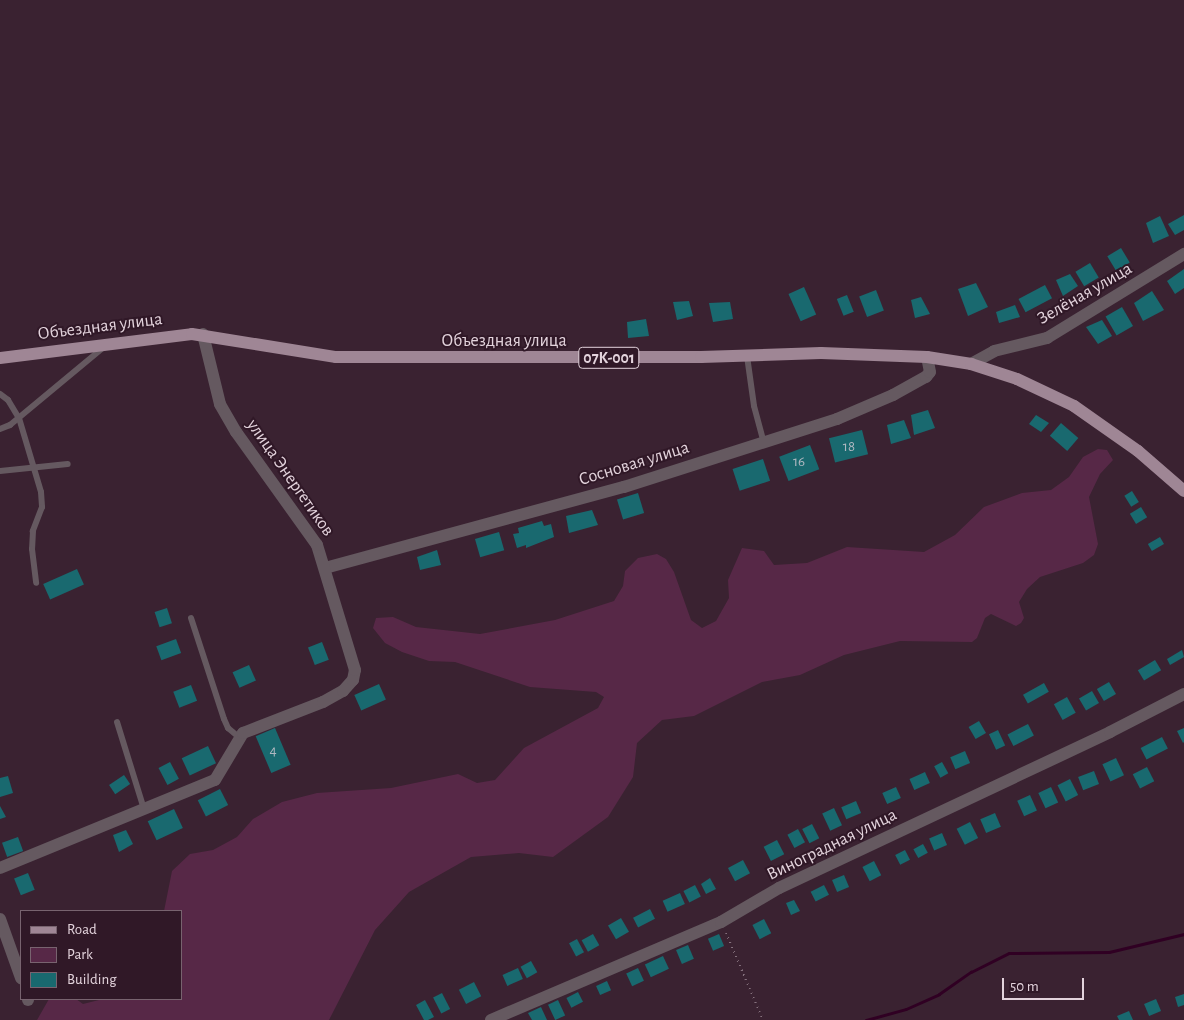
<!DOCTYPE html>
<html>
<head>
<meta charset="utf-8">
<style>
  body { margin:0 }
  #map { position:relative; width:1184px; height:1020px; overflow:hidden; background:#3a2231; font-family:"Alegreya Sans",sans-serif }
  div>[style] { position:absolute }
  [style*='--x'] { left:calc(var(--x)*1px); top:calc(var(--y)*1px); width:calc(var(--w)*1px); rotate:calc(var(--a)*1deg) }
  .green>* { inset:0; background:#572847 }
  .stream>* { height:3px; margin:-1.5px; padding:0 1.5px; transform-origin:1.5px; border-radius:1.5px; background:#300023 }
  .building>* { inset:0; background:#19696f; transform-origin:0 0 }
  .path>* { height:2px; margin-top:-1px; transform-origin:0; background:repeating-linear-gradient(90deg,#86727e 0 1px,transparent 0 5px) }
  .lane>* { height:6px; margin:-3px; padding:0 3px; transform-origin:3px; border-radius:3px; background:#655960 }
  .street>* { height:12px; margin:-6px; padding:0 6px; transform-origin:6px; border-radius:6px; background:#655960 }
  .primary>* { height:12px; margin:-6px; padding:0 6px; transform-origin:6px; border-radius:6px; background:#9f8695 }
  span { translate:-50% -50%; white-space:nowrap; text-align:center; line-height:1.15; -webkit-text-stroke:4px #301827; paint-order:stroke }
  .number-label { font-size:15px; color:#b0b8c1 }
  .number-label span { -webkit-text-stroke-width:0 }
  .shield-label span { padding:1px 4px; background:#301827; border:1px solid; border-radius:4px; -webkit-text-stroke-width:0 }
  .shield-label { font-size:16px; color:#e3d3dc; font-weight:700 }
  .street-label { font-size:18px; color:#e3d3dc }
  .legend { position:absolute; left:20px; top:910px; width:162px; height:90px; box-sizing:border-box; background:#301827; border:1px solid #78636f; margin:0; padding:6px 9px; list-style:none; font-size:15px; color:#e3d3dc }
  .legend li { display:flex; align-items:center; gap:10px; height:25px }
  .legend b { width:25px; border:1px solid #78636f }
  .scale { position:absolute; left:1002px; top:978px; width:82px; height:22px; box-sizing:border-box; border:2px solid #e3d3dc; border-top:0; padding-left:6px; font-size:15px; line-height:18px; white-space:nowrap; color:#e3d3dc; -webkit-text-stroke:4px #301827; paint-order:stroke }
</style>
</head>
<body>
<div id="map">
  <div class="green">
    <i style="clip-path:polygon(1098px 449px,1107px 450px,1113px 460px,1100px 474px,1089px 497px,1098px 544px,1094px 555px,1083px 563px,1040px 577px,1027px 589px,1019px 602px,1024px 618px,1021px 623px,1016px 626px,991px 614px,985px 618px,977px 638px,972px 642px,900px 641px,844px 655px,800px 675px,762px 682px,694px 716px,662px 720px,637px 743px,633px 777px,608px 817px,553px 857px,519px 853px,471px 857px,409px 892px,375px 930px,329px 1020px,37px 1020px,49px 999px,76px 999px,83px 1004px,103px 999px,181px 999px,181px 911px,164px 911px,172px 871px,190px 854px,213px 850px,237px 837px,253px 819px,282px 802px,317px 793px,391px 788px,458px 774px,477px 783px,495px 780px,524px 748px,598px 708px,604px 697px,596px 692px,530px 687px,455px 662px,429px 661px,402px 652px,385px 643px,373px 628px,376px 618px,393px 617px,416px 627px,480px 634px,555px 620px,614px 601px,623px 586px,625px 571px,638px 558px,657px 554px,666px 559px,674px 572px,691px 620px,702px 628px,716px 621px,729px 598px,728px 580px,742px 548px,764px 551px,774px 565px,807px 563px,847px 547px,924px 552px,955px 535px,984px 507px,1022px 493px,1051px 490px,1069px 477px,1083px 457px)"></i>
  </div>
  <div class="stream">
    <i style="--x:866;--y:1020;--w:41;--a:-15.4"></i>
    <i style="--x:906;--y:1009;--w:36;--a:-24"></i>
    <i style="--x:939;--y:994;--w:39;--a:-35"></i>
    <i style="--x:971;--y:972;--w:42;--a:-26.6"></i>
    <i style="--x:1009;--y:953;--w:100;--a:-0.6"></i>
    <i style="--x:1109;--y:952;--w:77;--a:-13.5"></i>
  </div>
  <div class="building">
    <i style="clip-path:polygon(1184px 215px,1184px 230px,1175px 235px,1168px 224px)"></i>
    <i style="clip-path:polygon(1160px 216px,1169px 236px,1153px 243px,1146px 223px)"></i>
    <i style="left:1121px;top:248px;width:17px;height:16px;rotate:59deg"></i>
    <i style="left:1090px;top:263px;width:17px;height:17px;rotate:59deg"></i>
    <i style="clip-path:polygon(1184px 269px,1184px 288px,1175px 294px,1167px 281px)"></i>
    <i style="clip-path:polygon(1070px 274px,1078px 286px,1063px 296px,1056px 280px)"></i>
    <i style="clip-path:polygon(976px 283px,988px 307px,968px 316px,958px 289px)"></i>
    <i style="left:1045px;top:285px;width:15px;height:30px;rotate:62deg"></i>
    <i style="left:804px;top:287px;width:30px;height:17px;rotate:66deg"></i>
    <i style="left:876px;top:290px;width:22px;height:18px;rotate:69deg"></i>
    <i style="clip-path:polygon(1152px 291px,1164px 310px,1143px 321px,1134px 303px)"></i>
    <i style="left:847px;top:295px;width:18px;height:11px;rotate:68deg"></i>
    <i style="clip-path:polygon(921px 297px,930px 314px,915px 318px,911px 300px)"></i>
    <i style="clip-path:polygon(689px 301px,693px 316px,677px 320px,673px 302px)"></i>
    <i style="clip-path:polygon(730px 302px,733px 319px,713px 322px,709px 303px)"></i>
    <i style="clip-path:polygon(1015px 305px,1020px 317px,999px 323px,996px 312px)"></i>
    <i style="left:1122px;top:307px;width:22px;height:19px;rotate:60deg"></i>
    <i style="clip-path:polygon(646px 319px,649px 336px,628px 338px,627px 322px)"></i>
    <i style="clip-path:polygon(1102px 320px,1112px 336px,1098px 344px,1086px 327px)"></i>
    <i style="clip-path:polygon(928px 410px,935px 428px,914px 435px,911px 415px)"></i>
    <i style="clip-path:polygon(1036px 415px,1049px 423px,1041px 432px,1029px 424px)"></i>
    <i style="clip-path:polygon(904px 420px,911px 438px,891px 444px,887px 425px)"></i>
    <i style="left:1061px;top:423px;width:23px;height:17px;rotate:41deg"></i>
    <i style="left:862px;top:430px;width:25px;height:34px;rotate:76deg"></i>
    <i style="left:810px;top:445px;width:26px;height:33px;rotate:69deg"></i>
    <i style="left:763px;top:459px;width:23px;height:32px;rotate:72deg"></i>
    <i style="left:1132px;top:491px;width:13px;height:9px;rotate:58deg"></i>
    <i style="left:638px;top:493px;width:21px;height:22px;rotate:73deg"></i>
    <i style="left:1141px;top:507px;width:12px;height:13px;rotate:59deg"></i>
    <i style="clip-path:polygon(592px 510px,598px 525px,569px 533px,566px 516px)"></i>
    <i style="clip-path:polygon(542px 521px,544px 526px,551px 524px,554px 537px,526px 548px,526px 545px,517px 548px,513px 534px,519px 533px,518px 528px)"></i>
    <i style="left:499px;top:532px;width:19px;height:25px;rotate:74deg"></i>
    <i style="left:1160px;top:537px;width:8px;height:14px;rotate:60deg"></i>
    <i style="clip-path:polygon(437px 550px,441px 565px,420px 570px,417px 557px)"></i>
    <i style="left:77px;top:569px;width:17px;height:37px;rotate:66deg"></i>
    <i style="left:167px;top:608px;width:16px;height:13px;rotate:72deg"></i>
    <i style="left:176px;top:639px;width:15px;height:21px;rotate:70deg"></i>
    <i style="left:322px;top:642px;width:19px;height:15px;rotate:69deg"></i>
    <i style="clip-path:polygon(1182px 650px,1184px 657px,1170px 665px,1167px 659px)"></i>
    <i style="left:1155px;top:660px;width:12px;height:20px;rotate:59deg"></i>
    <i style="left:249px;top:665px;width:17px;height:18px;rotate:66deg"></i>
    <i style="left:1109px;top:682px;width:14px;height:14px;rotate:60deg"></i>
    <i style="left:1044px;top:683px;width:10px;height:24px;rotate:61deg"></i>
    <i style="left:379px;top:684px;width:17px;height:27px;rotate:66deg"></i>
    <i style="left:191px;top:685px;width:17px;height:19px;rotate:69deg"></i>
    <i style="left:1092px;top:691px;width:14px;height:15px;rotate:60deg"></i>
    <i style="left:1067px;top:697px;width:18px;height:15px;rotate:61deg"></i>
    <i style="left:979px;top:721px;width:14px;height:12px;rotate:60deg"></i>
    <i style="left:1028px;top:724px;width:13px;height:23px;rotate:63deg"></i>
    <i style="left:275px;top:728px;width:40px;height:21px;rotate:67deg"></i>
    <i style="clip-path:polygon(1184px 728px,1184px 742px,1183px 743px,1177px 731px)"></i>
    <i style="left:998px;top:730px;width:17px;height:10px;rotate:65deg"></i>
    <i style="left:1162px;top:737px;width:13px;height:24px;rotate:63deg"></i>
    <i style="left:208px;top:746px;width:19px;height:29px;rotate:65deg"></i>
    <i style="left:965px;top:751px;width:13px;height:16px;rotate:67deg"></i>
    <i style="left:1116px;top:758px;width:19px;height:15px;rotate:65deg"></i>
    <i style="left:170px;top:762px;width:19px;height:13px;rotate:62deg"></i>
    <i style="left:942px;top:762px;width:13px;height:9px;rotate:61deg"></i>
    <i style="left:1147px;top:767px;width:16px;height:16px;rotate:63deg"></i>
    <i style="left:1094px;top:771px;width:14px;height:17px;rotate:69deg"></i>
    <i style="left:925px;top:772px;width:12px;height:17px;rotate:66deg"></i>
    <i style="left:124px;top:775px;width:11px;height:18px;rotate:56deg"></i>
    <i style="clip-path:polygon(8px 776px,13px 793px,0 797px,0 778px)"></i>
    <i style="left:1070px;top:779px;width:18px;height:14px;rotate:63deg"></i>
    <i style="left:896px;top:787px;width:12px;height:15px;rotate:66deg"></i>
    <i style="left:1051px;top:787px;width:17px;height:14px;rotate:65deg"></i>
    <i style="left:220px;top:789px;width:18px;height:25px;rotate:63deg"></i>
    <i style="left:1030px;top:795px;width:17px;height:14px;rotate:66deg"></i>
    <i style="left:856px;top:801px;width:13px;height:16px;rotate:67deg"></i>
    <i style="clip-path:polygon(0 806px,6px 817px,0 819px)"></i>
    <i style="left:834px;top:808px;width:19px;height:13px;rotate:65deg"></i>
    <i style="left:174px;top:809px;width:21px;height:29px;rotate:65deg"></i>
    <i style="left:995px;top:813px;width:15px;height:16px;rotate:67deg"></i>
    <i style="left:970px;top:822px;width:18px;height:15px;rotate:63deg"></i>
    <i style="left:812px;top:824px;width:16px;height:11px;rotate:63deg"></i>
    <i style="left:798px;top:829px;width:15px;height:12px;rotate:62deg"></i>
    <i style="clip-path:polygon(126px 830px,133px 844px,119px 852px,113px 835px)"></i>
    <i style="left:942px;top:833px;width:13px;height:14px;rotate:67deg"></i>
    <i style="left:18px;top:837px;width:15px;height:17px;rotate:70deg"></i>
    <i style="left:777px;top:840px;width:16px;height:15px;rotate:63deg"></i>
    <i style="left:923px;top:844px;width:10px;height:11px;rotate:61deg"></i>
    <i style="left:905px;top:850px;width:11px;height:11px;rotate:63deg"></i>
    <i style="left:743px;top:860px;width:15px;height:17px;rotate:62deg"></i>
    <i style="left:874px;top:861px;width:16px;height:13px;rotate:63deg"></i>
    <i style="left:28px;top:873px;width:18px;height:15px;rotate:68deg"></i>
    <i style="left:844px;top:875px;width:13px;height:13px;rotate:67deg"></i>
    <i style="clip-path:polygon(710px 878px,716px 889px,706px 894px,701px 884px)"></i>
    <i style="left:695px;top:885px;width:13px;height:13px;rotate:63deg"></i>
    <i style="left:824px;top:885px;width:11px;height:15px;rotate:63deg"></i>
    <i style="left:680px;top:893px;width:12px;height:19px;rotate:66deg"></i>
    <i style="clip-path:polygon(794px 900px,800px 911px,791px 915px,786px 903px)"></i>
    <i style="left:650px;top:909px;width:11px;height:19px;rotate:63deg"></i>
    <i style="left:621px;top:918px;width:16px;height:15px;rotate:60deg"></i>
    <i style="left:764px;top:919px;width:16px;height:13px;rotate:63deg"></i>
    <i style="left:593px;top:934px;width:13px;height:13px;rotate:61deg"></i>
    <i style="left:719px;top:934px;width:13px;height:12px;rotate:67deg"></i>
    <i style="left:577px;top:939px;width:15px;height:9px;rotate:62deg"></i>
    <i style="left:688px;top:945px;width:15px;height:13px;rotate:67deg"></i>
    <i style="left:663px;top:956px;width:14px;height:20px;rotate:65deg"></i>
    <i style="left:531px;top:961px;width:13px;height:12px;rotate:61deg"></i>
    <i style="left:518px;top:968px;width:12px;height:17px;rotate:66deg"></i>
    <i style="left:638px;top:968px;width:14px;height:13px;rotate:65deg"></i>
    <i style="left:607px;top:981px;width:10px;height:12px;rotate:66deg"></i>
    <i style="left:474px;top:982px;width:16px;height:17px;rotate:63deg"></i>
    <i style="left:578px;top:992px;width:11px;height:13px;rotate:63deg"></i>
    <i style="left:442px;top:993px;width:18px;height:10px;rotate:63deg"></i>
    <i style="clip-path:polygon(1184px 994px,1184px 1005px,1178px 1007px,1175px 997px)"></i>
    <i style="left:1156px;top:999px;width:13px;height:13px;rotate:67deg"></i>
    <i style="clip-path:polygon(425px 1000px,434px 1017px,428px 1020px,424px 1020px,416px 1005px)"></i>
    <i style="left:558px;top:1000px;width:17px;height:11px;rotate:65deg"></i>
    <i style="clip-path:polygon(541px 1007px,547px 1020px,532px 1020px,528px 1013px)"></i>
    <i style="clip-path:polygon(1129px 1011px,1133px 1020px,1119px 1020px,1117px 1016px)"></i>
  </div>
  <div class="path">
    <i style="--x:726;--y:933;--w:95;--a:67"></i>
  </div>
  <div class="lane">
    <i style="--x:747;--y:356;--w:50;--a:82"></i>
    <i style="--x:754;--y:406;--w:38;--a:75"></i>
    <i style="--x:0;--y:394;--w:10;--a:37"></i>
    <i style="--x:8;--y:400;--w:21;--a:59"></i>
    <i style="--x:19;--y:418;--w:77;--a:73.4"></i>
    <i style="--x:41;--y:492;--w:15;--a:86"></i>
    <i style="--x:42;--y:507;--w:26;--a:111"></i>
    <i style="--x:33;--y:531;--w:18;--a:93"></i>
    <i style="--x:32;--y:549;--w:34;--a:83"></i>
    <i style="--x:0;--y:429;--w:11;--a:-22"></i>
    <i style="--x:10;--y:425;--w:124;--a:-39.7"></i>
    <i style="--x:0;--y:471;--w:68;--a:-5.9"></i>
    <i style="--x:191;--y:618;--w:106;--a:71.9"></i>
    <i style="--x:224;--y:719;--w:10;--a:66"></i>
    <i style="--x:228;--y:728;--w:16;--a:40"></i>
    <i style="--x:117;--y:722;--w:91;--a:72.8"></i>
  </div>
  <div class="street">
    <i style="--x:971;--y:364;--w:26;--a:-29"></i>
    <i style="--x:994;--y:351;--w:55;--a:-13.8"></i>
    <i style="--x:1047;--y:338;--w:161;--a:-31.5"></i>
    <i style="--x:325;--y:568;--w:310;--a:-15.2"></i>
    <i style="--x:624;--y:487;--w:224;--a:-17.7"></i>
    <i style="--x:837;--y:419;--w:61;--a:-23.2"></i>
    <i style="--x:893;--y:395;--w:38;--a:-29"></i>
    <i style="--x:926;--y:377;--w:6;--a:-51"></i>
    <i style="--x:930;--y:372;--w:15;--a:-101"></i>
    <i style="--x:0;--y:868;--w:232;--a:-22.3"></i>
    <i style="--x:215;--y:780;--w:55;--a:-59.2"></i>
    <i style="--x:243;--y:733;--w:86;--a:-21.2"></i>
    <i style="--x:323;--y:702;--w:23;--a:-29"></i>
    <i style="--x:343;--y:691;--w:15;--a:-48"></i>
    <i style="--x:353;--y:680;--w:10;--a:-79"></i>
    <i style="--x:355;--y:670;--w:131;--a:-106.9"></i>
    <i style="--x:317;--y:545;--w:139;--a:-125.6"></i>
    <i style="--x:236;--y:432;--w:32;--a:-120"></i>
    <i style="--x:220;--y:404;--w:72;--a:-103.7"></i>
    <i style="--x:0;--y:919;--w:63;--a:70.4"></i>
    <i style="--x:28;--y:999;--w:1;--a:90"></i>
    <i style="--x:491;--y:1020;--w:250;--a:-23.1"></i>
    <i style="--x:721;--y:922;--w:67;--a:-30.4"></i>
    <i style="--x:779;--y:888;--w:366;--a:-25.2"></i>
    <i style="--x:1110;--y:732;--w:83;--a:-27.2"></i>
  </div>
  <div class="primary">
    <i style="--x:0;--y:358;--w:193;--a:-7.1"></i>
    <i style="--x:192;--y:334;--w:146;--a:9.1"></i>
    <i style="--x:336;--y:357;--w:365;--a:0"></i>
    <i style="--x:701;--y:357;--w:120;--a:-1.9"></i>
    <i style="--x:821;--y:353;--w:106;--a:2.2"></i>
    <i style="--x:927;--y:357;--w:45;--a:9"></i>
    <i style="--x:971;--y:364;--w:48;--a:18.1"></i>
    <i style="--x:1017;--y:379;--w:63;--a:25.3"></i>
    <i style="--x:1074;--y:406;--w:78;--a:35.1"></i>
    <i style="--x:1138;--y:451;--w:61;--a:41"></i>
  </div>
  <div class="number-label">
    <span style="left:849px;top:447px">18</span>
    <span style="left:799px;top:462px">16</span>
    <span style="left:273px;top:751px">4</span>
  </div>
  <div class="shield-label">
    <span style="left:609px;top:358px">07К-001</span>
  </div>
  <div class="street-label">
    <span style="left:1085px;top:294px;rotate:-30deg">Зелёная улица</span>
    <span style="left:100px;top:327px;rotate:-7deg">Объездная улица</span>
    <span style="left:504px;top:341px">Объездная улица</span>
    <span style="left:634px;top:464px;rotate:-17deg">Сосновая улица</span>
    <span style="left:290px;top:478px;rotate:55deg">улица Энергетиков</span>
    <span style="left:832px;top:845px;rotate:-26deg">Виноградная улица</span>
  </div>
  <ul class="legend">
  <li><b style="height:6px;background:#9f8695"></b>Road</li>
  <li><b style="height:14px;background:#572847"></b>Park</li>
  <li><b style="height:14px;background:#19696f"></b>Building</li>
  </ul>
  <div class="scale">50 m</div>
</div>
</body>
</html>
